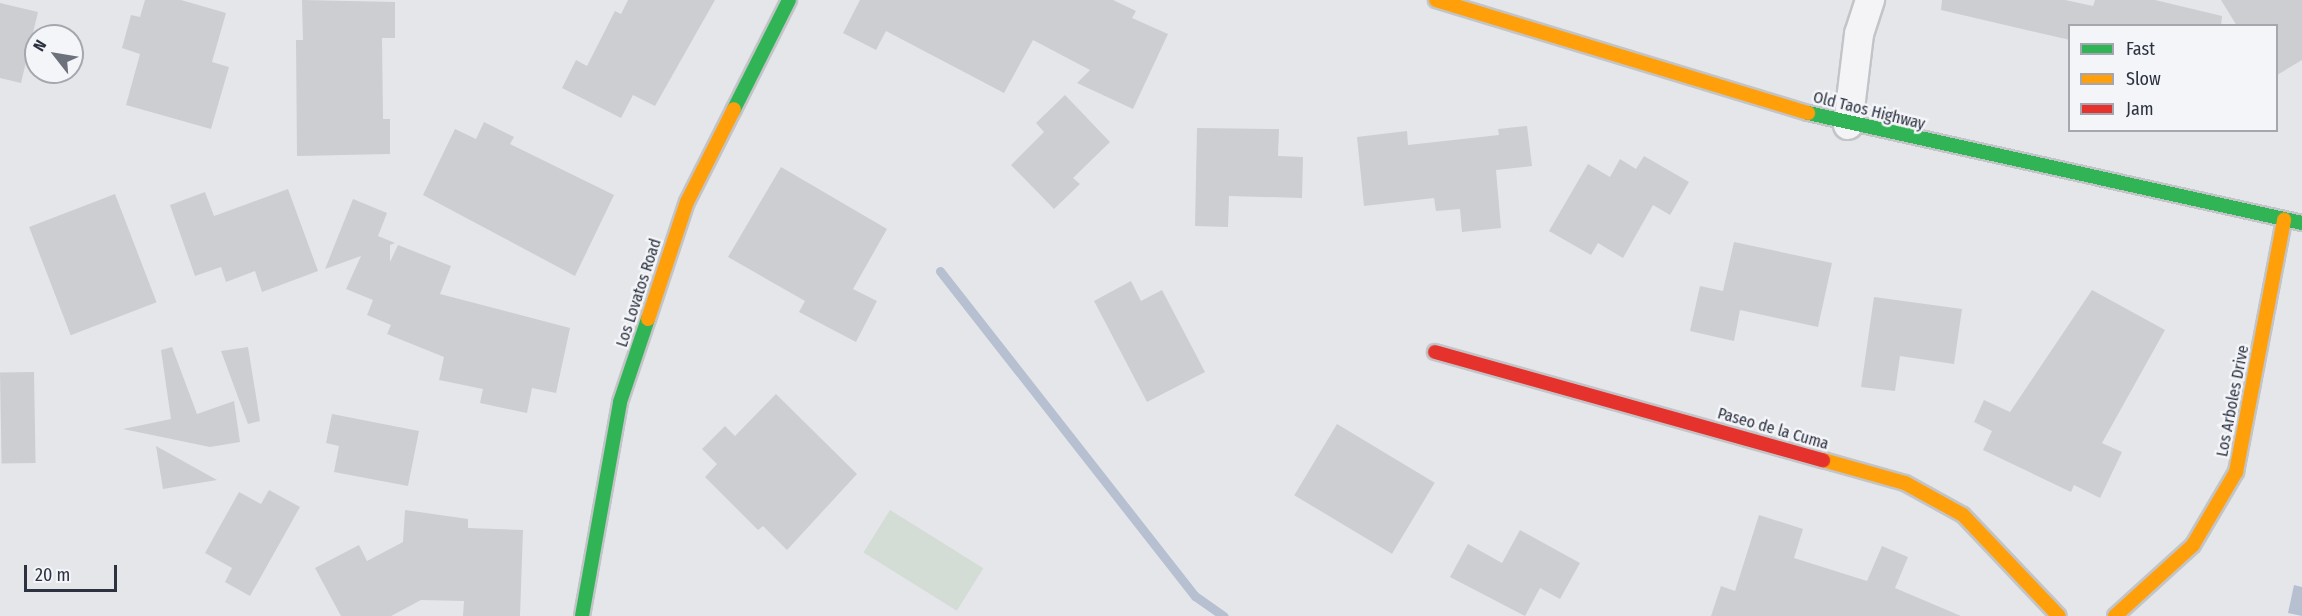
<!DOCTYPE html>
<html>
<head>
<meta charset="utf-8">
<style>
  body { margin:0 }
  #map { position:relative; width:2302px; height:616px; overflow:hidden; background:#e5e6e9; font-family:"Fira Sans Condensed",sans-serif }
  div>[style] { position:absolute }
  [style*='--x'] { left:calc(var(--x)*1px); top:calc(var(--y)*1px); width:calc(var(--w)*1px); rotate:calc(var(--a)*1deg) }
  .green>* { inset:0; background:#d4dcd6; transform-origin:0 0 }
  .water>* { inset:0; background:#b6c0d0 }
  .stream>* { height:9px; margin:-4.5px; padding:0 4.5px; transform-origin:4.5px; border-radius:4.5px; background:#b6c0d0 }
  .building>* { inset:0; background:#cdced1; transform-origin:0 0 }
  .roads { filter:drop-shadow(2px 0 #c3c4c7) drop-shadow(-2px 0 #c3c4c7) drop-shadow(0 2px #c3c4c7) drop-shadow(0 -2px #c3c4c7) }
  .street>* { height:28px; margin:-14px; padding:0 14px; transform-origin:14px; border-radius:14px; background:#f4f4f6 }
  .fast>* { height:14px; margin:-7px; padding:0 7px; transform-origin:7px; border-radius:7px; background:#30b455 }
  .slow>* { height:14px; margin:-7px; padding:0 7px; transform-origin:7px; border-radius:7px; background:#ff9f0a }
  .jam>* { height:14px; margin:-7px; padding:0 7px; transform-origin:7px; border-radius:7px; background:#e5322d }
  span { translate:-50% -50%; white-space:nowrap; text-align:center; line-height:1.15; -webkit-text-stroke:5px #f3f5f8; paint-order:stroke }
  .street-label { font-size:16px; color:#2d3241 }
  .legend { position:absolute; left:2068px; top:24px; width:210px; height:108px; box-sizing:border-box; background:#f3f5f8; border:2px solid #a4a7af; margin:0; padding:8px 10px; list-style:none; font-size:18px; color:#2d3241 }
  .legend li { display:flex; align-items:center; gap:12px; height:30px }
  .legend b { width:30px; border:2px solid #a4a7af }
  .north { position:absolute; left:24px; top:24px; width:60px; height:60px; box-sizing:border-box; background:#f3f5f8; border:2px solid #a4a7af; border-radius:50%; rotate:301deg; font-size:16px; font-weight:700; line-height:24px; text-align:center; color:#2d3241 }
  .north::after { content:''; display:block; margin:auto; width:21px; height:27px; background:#6d717c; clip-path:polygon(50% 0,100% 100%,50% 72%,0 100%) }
  .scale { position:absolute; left:24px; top:565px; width:93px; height:27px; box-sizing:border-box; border:3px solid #2d3241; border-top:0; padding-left:8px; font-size:18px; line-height:21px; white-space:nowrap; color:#2d3241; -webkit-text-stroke:4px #f3f5f8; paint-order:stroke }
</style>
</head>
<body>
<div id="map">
  <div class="green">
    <i style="left:890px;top:510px;width:110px;height:50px;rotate:32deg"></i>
  </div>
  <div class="water">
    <i style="clip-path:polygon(2294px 585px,2302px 587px,2302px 616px,2288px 613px)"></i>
  </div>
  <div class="stream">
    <i style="--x:940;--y:271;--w:413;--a:51.9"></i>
    <i style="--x:1195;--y:596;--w:35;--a:35"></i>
  </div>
  <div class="building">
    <i style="clip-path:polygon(145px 0,181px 0,226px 13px,212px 62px,229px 67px,211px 129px,126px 105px,140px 54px,122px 48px,131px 15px,140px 17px)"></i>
    <i style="clip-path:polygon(302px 0,395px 2px,395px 38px,382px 38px,383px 119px,390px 119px,390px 154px,297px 156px,296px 40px,303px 40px)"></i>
    <i style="clip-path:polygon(628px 0,715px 0,655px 106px,633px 95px,621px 118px,562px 88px,576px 60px,587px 66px,615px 11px,621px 14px)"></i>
    <i style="clip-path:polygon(860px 0,1113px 0,1136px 11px,1132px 18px,1168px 34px,1133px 109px,1077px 83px,1090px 70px,1033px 40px,1004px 93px,886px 31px,876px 50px,843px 33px)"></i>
    <i style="clip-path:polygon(1942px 0,2065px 0,2093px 6px,2095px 0,2155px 0,2222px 16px,2221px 26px,2070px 26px,2070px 40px,1941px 10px)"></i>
    <i style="clip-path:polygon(2221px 0,2302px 0,2302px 60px,2277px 75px,2277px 26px,2237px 26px)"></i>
    <i style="clip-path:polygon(0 3px,38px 12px,21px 83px,0 78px)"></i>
    <i style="clip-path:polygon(1065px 95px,1110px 142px,1073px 178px,1080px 184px,1054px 209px,1011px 165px,1044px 132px,1036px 123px)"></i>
    <i style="clip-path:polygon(484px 122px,514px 137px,510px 144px,614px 195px,575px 276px,423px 195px,455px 129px,476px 139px)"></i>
    <i style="clip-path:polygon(1527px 126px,1532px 166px,1496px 170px,1501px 228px,1462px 232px,1460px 209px,1436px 211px,1434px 198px,1364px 206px,1357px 137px,1407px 131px,1408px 145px,1499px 135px,1498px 129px)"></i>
    <i style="clip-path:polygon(1197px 128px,1279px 129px,1278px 156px,1303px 157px,1302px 198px,1229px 196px,1228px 227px,1195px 226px)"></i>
    <i style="clip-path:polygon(1644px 156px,1689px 182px,1670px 215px,1653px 205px,1623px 258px,1598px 243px,1591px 255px,1549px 231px,1588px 164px,1610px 177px,1620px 159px,1636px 169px)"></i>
    <i style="clip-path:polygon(781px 167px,887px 229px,853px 289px,877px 301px,856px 342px,799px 312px,805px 301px,728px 257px)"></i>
    <i style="clip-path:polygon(288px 189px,318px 271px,262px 292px,255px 271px,226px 282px,221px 267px,195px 276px,170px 205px,205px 192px,214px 216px)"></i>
    <i style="left:115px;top:194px;width:116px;height:92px;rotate:69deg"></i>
    <i style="clip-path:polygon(353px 199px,387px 213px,378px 236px,395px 243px,390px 245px,390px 262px,398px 245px,451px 266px,440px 294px,570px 328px,556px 393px,532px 388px,527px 413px,480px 403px,483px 389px,439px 380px,444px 357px,387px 334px,391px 325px,367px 315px,373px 300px,346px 289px,361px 256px,325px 269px)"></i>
    <i style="clip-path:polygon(1734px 242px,1832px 263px,1818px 327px,1740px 310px,1734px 341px,1690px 331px,1700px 286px,1723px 291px)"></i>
    <i style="clip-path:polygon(1131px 281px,1141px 301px,1162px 290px,1205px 372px,1147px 402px,1094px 301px)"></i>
    <i style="clip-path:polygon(2092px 290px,2165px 330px,2102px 443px,2122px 452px,2100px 498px,2074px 485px,2071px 492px,1983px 450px,1992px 431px,1974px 422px,1984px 400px,2010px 412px)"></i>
    <i style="clip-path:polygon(1874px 297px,1962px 309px,1954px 364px,1900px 356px,1895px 391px,1861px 387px)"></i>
    <i style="clip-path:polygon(172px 347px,197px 414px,234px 401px,240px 442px,210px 447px,123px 429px,171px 419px,161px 350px)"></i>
    <i style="clip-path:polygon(248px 347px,260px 421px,248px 424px,221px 351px)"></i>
    <i style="left:34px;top:372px;width:91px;height:34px;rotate:89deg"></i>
    <i style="clip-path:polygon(776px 394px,857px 474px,787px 550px,763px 526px,758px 530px,705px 477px,717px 464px,702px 449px,725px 426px,735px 436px)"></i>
    <i style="clip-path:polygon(332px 414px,419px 431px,408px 486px,334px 472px,339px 446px,326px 443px)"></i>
    <i style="left:1337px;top:424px;width:114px;height:83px;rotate:31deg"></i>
    <i style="clip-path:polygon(156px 446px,217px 480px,163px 489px)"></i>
    <i style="clip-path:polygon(269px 490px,300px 507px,250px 596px,225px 582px,232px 568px,205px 553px,239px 492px,261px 504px)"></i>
    <i style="clip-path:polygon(405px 510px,468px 519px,468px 528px,523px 530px,520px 616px,463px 616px,464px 601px,421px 600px,391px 616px,341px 616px,315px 568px,359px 545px,367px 561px,403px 542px)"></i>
    <i style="clip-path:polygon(1759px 515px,1803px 529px,1794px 558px,1867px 581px,1882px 546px,1908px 557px,1895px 588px,1961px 616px,1711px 616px,1721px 586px,1735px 591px)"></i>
    <i style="clip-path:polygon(1520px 530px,1580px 563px,1560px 599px,1540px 588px,1525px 616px,1450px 577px,1468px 544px,1502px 563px)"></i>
  </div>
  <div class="roads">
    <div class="street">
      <i style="--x:1848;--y:125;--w:92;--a:-83.1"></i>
      <i style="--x:1859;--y:34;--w:36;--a:-72"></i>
    </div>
    <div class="fast">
      <i style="--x:734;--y:109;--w:122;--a:-63.2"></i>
      <i style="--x:1808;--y:113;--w:506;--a:12.55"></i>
      <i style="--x:582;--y:616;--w:217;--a:-79.9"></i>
      <i style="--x:620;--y:402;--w:88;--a:-71.4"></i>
    </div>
    <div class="slow">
      <i style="--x:1436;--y:0;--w:389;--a:16.9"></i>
      <i style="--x:648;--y:319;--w:123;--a:-71.6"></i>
      <i style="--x:687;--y:202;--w:104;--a:-63.2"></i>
      <i style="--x:1823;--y:460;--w:85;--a:15.7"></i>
      <i style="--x:1905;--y:483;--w:66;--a:28.9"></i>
      <i style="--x:1963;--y:515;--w:139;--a:46.5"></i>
      <i style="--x:2115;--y:616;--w:105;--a:-42.3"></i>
      <i style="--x:2193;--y:545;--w:85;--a:-59.5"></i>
      <i style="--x:2236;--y:472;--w:257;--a:-79.2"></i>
    </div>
    <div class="jam">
      <i style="--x:1435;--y:352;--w:403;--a:15.6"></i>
    </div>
  </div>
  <div class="street-label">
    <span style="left:1869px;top:111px;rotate:14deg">Old Taos Highway</span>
    <span style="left:639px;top:293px;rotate:-72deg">Los Lovatos Road</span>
    <span style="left:2233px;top:401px;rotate:-79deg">Los Arboles Drive</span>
    <span style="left:1773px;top:429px;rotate:16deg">Paseo de la Cuma</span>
  </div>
  <ul class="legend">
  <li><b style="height:8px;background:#30b455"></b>Fast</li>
  <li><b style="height:8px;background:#ff9f0a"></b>Slow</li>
  <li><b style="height:8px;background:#e5322d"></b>Jam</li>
  </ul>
  <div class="north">N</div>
  <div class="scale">20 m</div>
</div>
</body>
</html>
